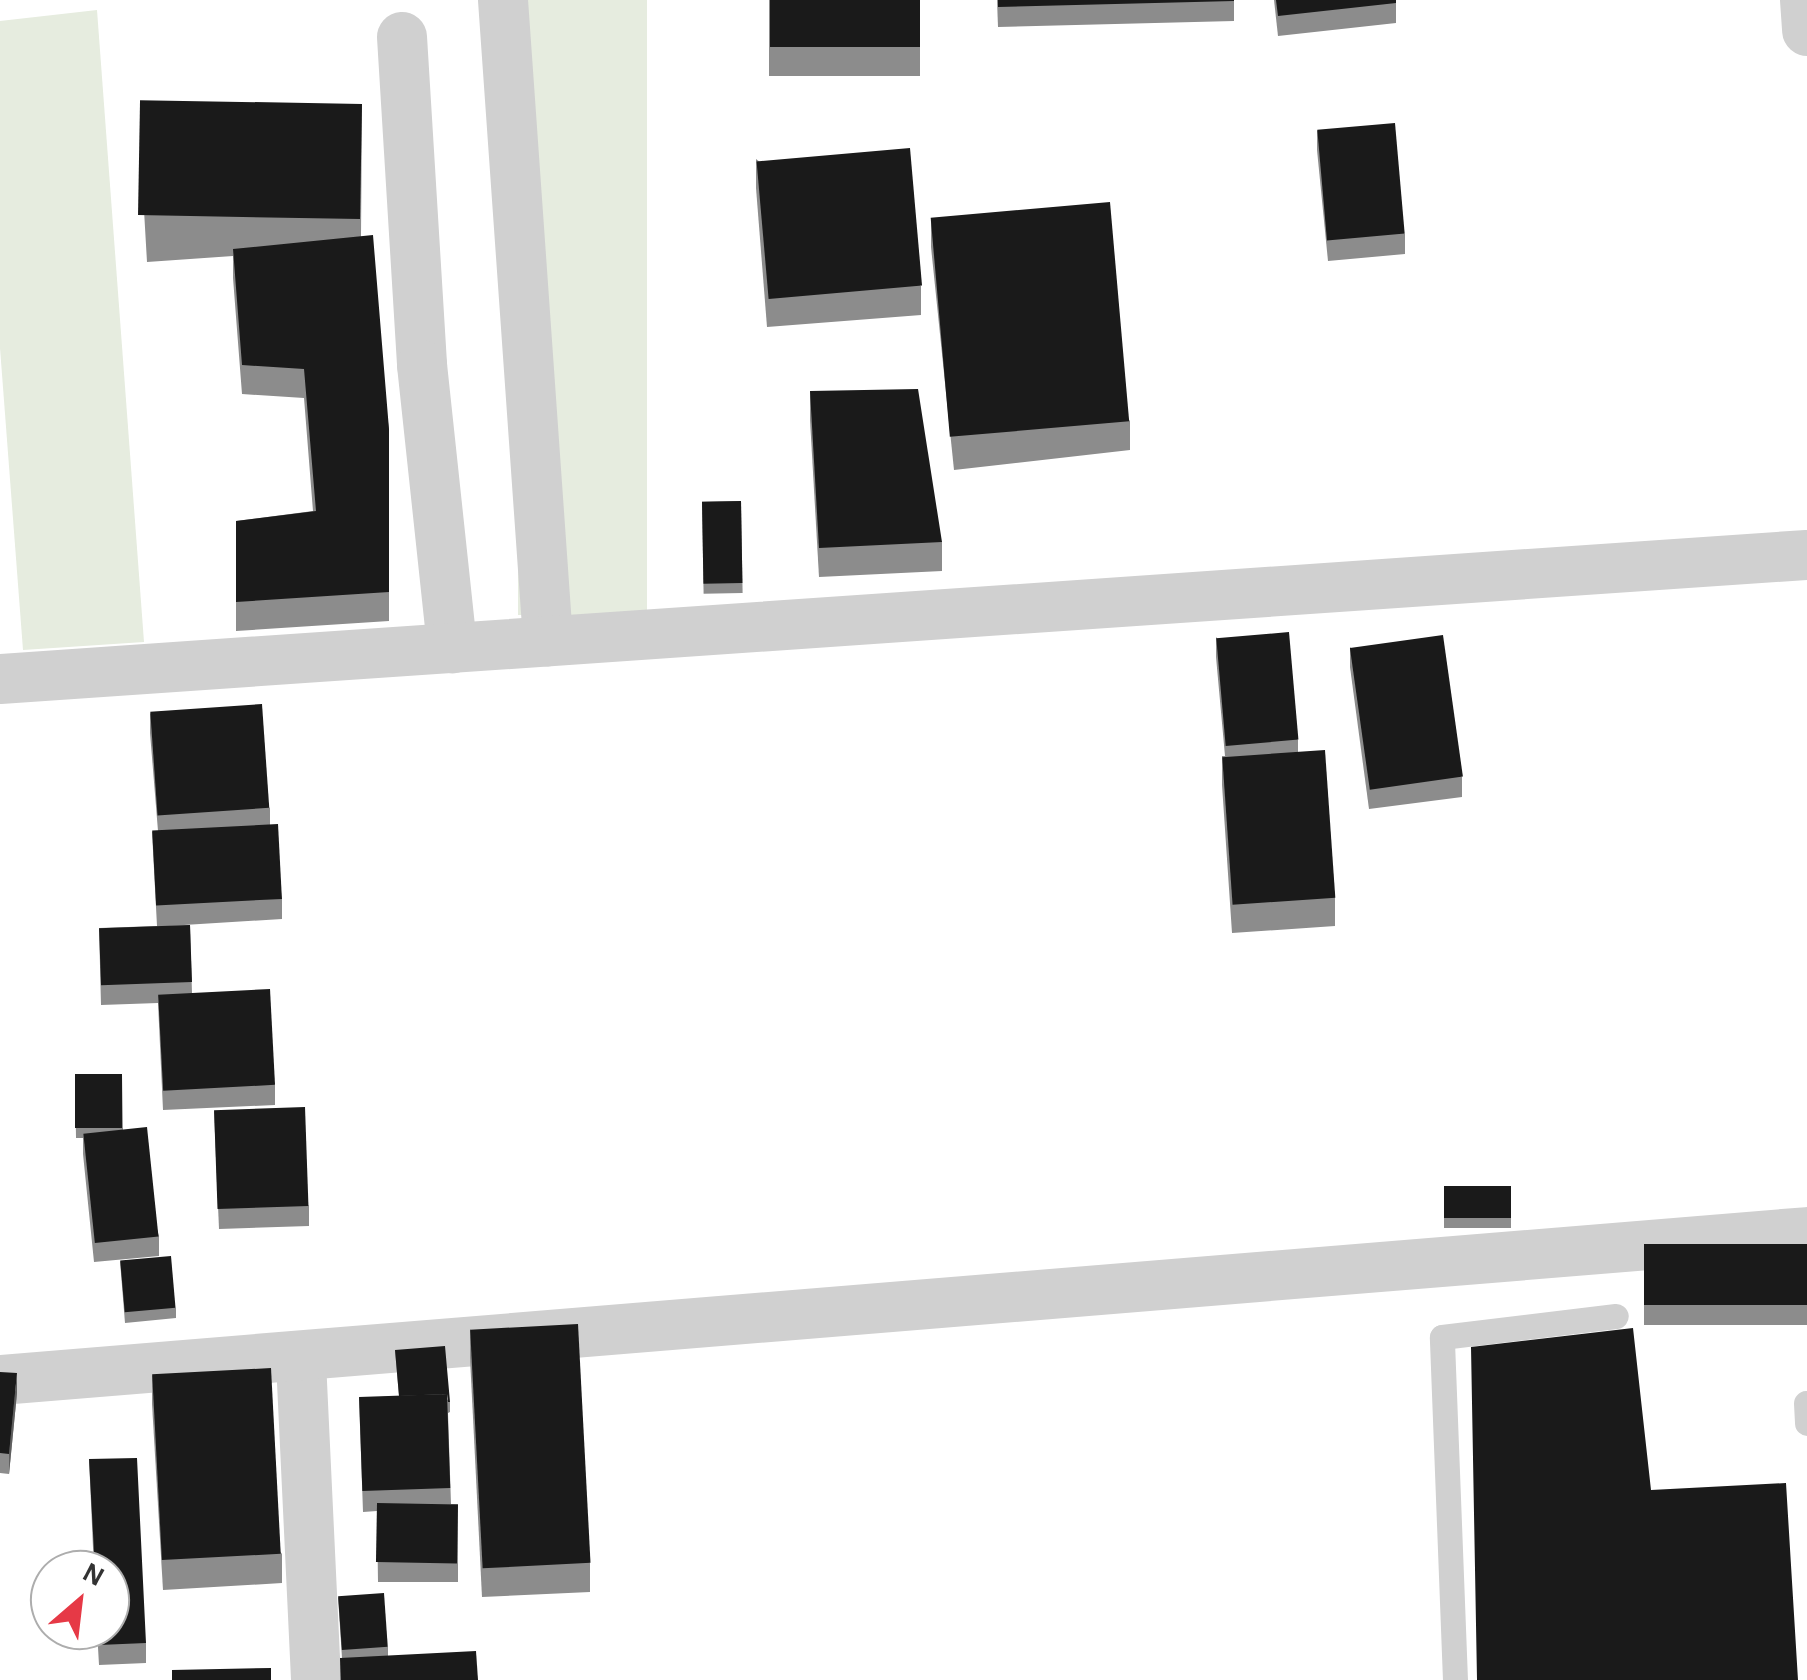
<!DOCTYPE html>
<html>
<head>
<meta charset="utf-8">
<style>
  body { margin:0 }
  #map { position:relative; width:1807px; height:1680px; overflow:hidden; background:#fff; font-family:"Alegreya Sans",sans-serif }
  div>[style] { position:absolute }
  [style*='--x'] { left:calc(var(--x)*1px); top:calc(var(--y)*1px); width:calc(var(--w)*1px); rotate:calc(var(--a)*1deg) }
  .green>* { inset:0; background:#e6ecdf; transform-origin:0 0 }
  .lane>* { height:25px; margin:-12.5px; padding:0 12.5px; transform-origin:12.5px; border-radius:12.5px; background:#d0d0d0 }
  .street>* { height:50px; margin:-25px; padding:0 25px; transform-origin:25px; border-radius:25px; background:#d0d0d0 }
  .wall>* { inset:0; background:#8c8c8c; transform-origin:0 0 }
  .shaded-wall>* { inset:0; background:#5f5f5f }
  .building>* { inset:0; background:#1a1a1a; transform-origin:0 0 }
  span { translate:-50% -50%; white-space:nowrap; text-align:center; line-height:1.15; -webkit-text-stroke:10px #fff; paint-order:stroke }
  .north { position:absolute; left:30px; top:1550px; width:100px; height:100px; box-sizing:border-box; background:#fff; border:2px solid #adadad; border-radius:50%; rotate:28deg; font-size:28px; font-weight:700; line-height:40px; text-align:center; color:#333 }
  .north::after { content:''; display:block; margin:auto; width:35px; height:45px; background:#e63946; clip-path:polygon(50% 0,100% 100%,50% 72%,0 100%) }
</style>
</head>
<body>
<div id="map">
  <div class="green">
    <i style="left:518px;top:0;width:129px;height:615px"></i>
    <i style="clip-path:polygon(97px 10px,144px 642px,23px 650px,0 348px,0 21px)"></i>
  </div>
  <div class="lane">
    <i style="--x:1806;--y:1403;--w:20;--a:87"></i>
    <i style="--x:1455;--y:1680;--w:343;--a:-92.2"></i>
    <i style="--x:1442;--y:1337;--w:175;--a:-6.9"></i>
  </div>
  <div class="street">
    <i style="--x:503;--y:0;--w:643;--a:85.98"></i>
    <i style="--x:1805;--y:0;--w:31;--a:86"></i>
    <i style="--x:402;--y:37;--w:329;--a:86.5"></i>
    <i style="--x:422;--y:365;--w:285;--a:83.9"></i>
    <i style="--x:0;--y:679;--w:1811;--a:-3.93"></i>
    <i style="--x:301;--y:1361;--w:319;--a:87.3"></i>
    <i style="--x:0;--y:1380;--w:1813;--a:-4.68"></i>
  </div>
  <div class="wall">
    <i style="left:769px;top:0;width:151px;height:76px"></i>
    <i style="clip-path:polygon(997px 0,1234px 0,1234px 21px,998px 27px)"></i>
    <i style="clip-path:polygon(1274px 0,1396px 0,1396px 23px,1278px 36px)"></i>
    <i style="clip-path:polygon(362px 104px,361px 236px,389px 429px,389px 621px,236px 631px,236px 521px,313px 511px,304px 398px,242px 394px,233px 278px,233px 256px,147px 262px,140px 141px,140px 112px)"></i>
    <i style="clip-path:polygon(1317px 130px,1405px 234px,1405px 254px,1328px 261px,1317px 150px)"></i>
    <i style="clip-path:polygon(756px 159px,921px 286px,921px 315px,767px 327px,756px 188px)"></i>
    <i style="clip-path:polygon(931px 218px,1130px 421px,1130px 450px,954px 470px,931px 247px)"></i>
    <i style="clip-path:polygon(810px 391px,942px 542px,942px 571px,819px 577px,810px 420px)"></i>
    <i style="left:741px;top:501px;width:92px;height:39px;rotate:89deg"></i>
    <i style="clip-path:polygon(1216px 637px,1298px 740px,1298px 752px,1335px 898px,1335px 926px,1232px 933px,1222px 785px,1222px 756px,1225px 756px,1216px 657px)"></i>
    <i style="clip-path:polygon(1350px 647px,1462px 777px,1462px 797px,1369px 809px,1350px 667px)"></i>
    <i style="clip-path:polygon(150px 713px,270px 808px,270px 825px,282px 899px,282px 919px,168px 926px,190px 925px,192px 993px,275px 1085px,275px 1105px,163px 1110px,158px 1003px,101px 1005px,99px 928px,157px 926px,152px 832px,158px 831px,150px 733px)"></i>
    <i style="clip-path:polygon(75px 1074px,122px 1074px,123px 1130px,159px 1236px,159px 1256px,94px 1262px,83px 1154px,83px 1138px,76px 1138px)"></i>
    <i style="clip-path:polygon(214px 1111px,309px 1206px,309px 1226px,219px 1229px)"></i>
    <i style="left:1511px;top:1186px;width:42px;height:67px;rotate:90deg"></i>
    <i style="left:1807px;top:1244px;width:81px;height:163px;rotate:90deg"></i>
    <i style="clip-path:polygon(120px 1261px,176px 1308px,176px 1318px,125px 1323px)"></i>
    <i style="clip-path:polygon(470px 1329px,590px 1563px,590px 1592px,482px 1597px,470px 1358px)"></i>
    <i style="clip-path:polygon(395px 1350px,450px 1402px,450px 1412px,448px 1413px,451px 1504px,458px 1504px,458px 1582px,378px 1582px,377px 1511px,363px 1512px,359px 1398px,399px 1396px)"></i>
    <i style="clip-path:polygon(0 1372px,17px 1393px,9px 1474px,0 1473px)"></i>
    <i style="clip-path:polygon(152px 1375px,282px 1554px,282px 1583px,163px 1590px,152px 1404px)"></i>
    <i style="clip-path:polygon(89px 1459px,146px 1643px,146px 1663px,99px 1665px,97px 1630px,110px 1630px,110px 1570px,94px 1570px)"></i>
    <i style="clip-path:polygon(338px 1597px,388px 1647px,388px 1656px,478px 1680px,340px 1680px,340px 1658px,342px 1658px)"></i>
  </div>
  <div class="shaded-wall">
    <i style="clip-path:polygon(17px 1373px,17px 1393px,9px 1474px,9px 1454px)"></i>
  </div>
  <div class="building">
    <i style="left:770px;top:0;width:150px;height:47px"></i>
    <i style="clip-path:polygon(998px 0,1234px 0,1234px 1px,998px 7px)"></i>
    <i style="clip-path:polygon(1276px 0,1396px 0,1396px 3px,1278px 16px)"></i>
    <i style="left:362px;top:104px;width:115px;height:222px;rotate:91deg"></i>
    <i style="left:1395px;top:123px;width:111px;height:78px;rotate:85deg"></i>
    <i style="left:910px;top:148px;width:138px;height:154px;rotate:85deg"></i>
    <i style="left:1110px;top:202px;width:220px;height:180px;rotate:85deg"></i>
    <i style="clip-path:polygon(373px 235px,389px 429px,389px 592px,236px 602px,236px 521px,316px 511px,304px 369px,242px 365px,233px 249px)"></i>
    <i style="clip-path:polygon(918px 389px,942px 542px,819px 548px,810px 391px)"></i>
    <i style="left:741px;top:501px;width:82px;height:39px;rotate:89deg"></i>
    <i style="left:1289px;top:632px;width:108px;height:73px;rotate:85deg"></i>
    <i style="left:1443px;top:635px;width:143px;height:94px;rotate:82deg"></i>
    <i style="left:262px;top:704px;width:104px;height:112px;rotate:86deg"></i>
    <i style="left:1325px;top:750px;width:148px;height:103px;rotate:86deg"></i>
    <i style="left:278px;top:824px;width:75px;height:126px;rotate:87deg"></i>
    <i style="left:190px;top:925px;width:57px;height:91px;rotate:88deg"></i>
    <i style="left:270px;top:989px;width:96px;height:112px;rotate:87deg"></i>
    <i style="left:75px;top:1074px;width:47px;height:54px"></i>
    <i style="left:305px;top:1107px;width:99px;height:91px;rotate:88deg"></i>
    <i style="left:147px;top:1127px;width:110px;height:64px;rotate:84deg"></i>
    <i style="left:1511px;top:1186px;width:32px;height:67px;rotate:90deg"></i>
    <i style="left:1807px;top:1244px;width:61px;height:163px;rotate:90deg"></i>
    <i style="left:171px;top:1256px;width:52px;height:51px;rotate:85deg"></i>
    <i style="left:578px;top:1324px;width:239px;height:108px;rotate:87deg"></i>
    <i style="clip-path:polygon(1633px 1328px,1651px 1490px,1786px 1483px,1798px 1680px,1477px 1680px,1471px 1347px)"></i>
    <i style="clip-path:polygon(445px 1346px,450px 1402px,448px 1402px,447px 1394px,399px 1396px,395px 1350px)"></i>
    <i style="left:271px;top:1368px;width:186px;height:119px;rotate:87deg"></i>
    <i style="clip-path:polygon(0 1372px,17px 1373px,9px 1454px,0 1453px)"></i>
    <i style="left:447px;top:1394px;width:94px;height:88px;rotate:88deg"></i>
    <i style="clip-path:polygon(137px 1458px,146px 1643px,99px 1645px,98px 1630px,110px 1630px,110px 1570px,95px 1570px,89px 1459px)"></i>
    <i style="left:377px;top:1503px;width:81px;height:59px;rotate:1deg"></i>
    <i style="left:384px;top:1593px;width:54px;height:46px;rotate:86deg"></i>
    <i style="clip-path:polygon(476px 1651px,478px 1680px,341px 1680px,340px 1658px)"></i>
    <i style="clip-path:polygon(271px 1668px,271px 1680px,172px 1680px,172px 1670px)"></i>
  </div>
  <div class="north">N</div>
</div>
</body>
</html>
